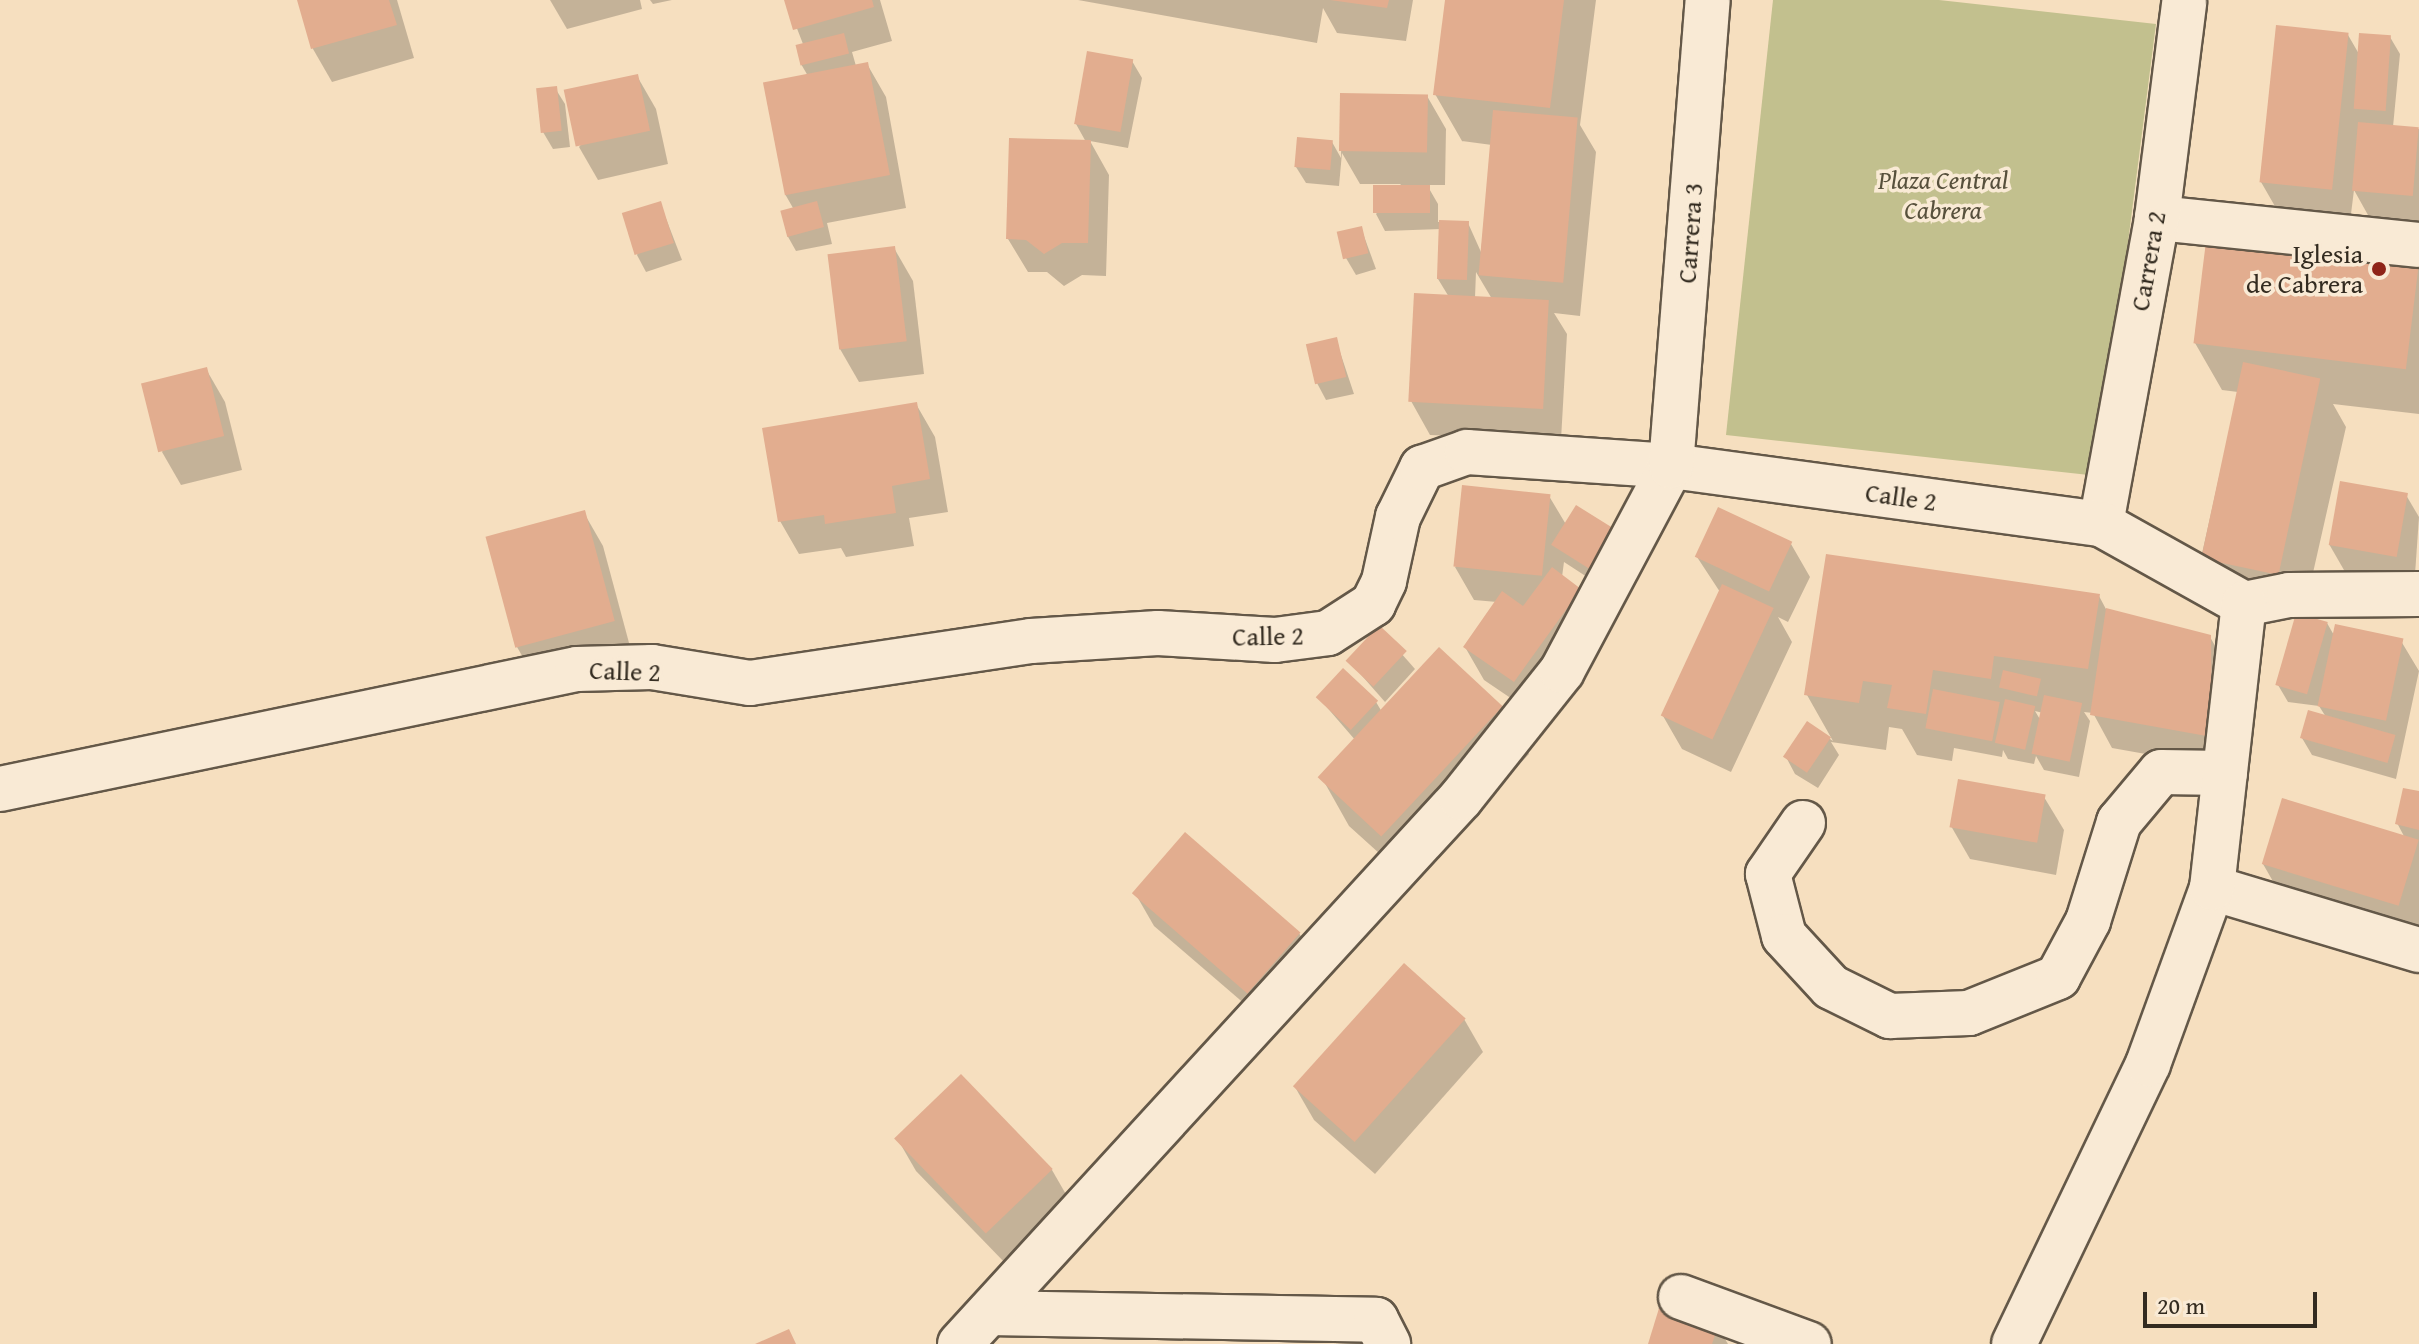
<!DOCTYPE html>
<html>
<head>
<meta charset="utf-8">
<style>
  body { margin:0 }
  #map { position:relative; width:2419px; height:1344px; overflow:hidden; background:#f6dfbf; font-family:"Gentium Book Plus",serif }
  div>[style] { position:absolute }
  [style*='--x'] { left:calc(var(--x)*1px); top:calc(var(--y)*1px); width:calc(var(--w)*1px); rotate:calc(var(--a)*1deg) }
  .green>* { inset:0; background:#c2c08e }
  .shadow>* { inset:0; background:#0003 }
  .building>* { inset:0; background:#e2ad8f; transform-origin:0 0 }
  .roads { filter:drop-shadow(2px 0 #645848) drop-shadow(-2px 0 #645848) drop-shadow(0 2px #645848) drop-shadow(0 -2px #645848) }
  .minor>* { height:44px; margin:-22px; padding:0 22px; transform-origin:22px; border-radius:22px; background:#f9ead5 }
  .dots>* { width:22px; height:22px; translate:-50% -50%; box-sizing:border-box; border:4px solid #f9ead5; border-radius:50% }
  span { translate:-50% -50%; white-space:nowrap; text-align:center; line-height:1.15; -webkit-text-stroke:7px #f9ead5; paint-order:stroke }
  .park-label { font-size:26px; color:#57503c; font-style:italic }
  .street-label { font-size:26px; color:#332b20 }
  .poi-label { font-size:26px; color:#332b20 }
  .right { translate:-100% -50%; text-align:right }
  .scale { position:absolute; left:2143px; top:1292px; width:174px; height:36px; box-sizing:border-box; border:4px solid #332b20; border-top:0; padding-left:10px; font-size:24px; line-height:28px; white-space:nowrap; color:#332b20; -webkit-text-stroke:6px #f9ead5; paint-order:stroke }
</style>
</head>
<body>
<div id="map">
  <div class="green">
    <i style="clip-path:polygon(1773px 0,1939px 0,2156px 24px,2098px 476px,1726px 435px)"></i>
  </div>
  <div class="shadow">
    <i style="clip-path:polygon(299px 0,397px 0,414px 58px,332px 82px,313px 49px)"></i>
    <i style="clip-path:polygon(550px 0,640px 0,642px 9px,567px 29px)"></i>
    <i style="clip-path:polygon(650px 0,672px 0,653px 4px)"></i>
    <i style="clip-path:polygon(786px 0,880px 0,892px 41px,852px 52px,856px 66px,867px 64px,886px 97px,906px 208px,827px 223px,832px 244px,796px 251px,787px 235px,793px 208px,785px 194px,808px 76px,801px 64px,803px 44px)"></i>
    <i style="clip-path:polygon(1078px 0,1413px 0,1406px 41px,1337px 33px,1323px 8px,1317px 43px)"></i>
    <i style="clip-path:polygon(evenodd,1447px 0,1596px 0,1580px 125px,1596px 152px,1580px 316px,1554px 313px,1567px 334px,1561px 440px,1430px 435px,1411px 401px,1449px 297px,1438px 279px,1441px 229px,1385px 231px,1376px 214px,1401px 184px,1360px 184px,1342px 153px,1339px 186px,1306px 183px,1296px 167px,1332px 142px,1341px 158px,1342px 95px,1427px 96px,1446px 129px,1445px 185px,1427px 185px,1438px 204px,1438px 222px,1468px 223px,1481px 252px,1492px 145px,1462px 141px,1435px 94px,1447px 0,1476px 272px,1492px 299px,1475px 298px,1476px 272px)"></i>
    <i style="clip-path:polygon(2348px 35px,2359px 54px,2390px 37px,2400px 54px,2393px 127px,2419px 129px,2419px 227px,2373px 224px,2354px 190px,2350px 222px,2280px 215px,2261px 182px)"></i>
    <i style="clip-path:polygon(1132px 61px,1142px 78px,1128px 148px,1090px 141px,1109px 175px,1106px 276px,1082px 275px,1064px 286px,1047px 272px,1028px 272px,1008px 239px,1086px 142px,1076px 124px)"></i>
    <i style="clip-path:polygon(637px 76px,656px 109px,668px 164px,598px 180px,579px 147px)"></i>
    <i style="clip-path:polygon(555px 88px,565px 104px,570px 147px,553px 149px,543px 132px)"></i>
    <i style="clip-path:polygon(660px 203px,682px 260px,646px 272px,637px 255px)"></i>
    <i style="clip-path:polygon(1361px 228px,1376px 269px,1356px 275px,1346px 258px)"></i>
    <i style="clip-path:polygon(894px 248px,913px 281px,924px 374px,859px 382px,840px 349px)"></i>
    <i style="clip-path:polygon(2419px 261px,2419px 414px,2333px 404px,2346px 427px,2303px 617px,2327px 623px,2335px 637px,2401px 641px,2419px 671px,2396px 779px,2312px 755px,2302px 738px,2326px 717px,2319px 706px,2288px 702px,2278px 685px,2297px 620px,2228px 605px,2201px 558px,2238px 392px,2222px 390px,2195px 343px)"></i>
    <i style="clip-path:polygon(1336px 340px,1354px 394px,1326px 400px,1317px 383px)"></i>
    <i style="clip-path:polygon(206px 369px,225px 402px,242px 470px,181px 485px,162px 452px)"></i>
    <i style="clip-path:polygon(916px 404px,935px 437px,948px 512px,909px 518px,914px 546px,846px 557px,841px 548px,799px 554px,780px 521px)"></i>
    <i style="clip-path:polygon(2406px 495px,2419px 517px,2414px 589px,2348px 577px,2329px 544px)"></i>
    <i style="clip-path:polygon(1549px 496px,1604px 588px,1564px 562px,1562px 577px,1580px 590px,1599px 623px,1534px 714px,1484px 680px,1465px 647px,1497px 602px,1474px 600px,1455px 567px)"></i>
    <i style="clip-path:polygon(584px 513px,603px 546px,632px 654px,536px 680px,517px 647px)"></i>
    <i style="clip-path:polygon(1791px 544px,1810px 577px,1788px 622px,1778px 617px,1792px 642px,1731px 772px,1682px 749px,1663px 716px,1720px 592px,1697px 557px)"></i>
    <i style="clip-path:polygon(evenodd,2099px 596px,2107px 611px,2210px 637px,2229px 670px,2230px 769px,2112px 748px,2093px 713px,2084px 712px,2090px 721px,2079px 777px,2044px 770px,2036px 756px,2034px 764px,2008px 759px,2003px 750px,2002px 757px,1954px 748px,1952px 761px,1917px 755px,1902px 729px,1889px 727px,1886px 750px,1831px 742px,1839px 755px,1818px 788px,1795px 774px,1786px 757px,1808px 724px,1833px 741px,1807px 695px,2099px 596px,2035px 711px,2043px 713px,2041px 721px,2035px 711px)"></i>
    <i style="clip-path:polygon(1379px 628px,1415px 669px,1385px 702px,1349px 661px)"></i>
    <i style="clip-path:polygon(1318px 697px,1376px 702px,1382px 712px,1502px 707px,1529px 754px,1411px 882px,1349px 826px,1322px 778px,1356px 741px)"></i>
    <i style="clip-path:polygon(2419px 793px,2419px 939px,2282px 897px,2263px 864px,2405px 838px,2397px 823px)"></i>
    <i style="clip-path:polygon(2044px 797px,2064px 830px,2056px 875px,1970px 859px,1951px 826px)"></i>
    <i style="clip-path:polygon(1135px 893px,1299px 933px,1318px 966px,1268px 1024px,1154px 926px)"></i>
    <i style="clip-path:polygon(1464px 1019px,1483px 1052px,1375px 1174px,1314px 1120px,1295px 1087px)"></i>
    <i style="clip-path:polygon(961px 1077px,1052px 1170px,1071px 1203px,1007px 1265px,916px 1171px,897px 1138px)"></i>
    <i style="clip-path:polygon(1717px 1325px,1728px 1344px,1650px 1344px)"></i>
  </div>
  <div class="building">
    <i style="clip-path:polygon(297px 0,389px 0,397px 25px,311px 49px)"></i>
    <i style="clip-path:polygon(784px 0,872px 0,874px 7px,793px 30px)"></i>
    <i style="clip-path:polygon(1330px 0,1389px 0,1387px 8px)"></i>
    <i style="clip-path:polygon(1445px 0,1564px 0,1550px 108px,1433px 95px)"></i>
    <i style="left:2276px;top:25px;width:73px;height:158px;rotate:6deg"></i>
    <i style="left:844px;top:33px;width:21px;height:50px;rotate:76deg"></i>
    <i style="left:2359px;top:33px;width:32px;height:76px;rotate:4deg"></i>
    <i style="left:1087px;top:51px;width:47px;height:74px;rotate:10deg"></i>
    <i style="left:868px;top:62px;width:115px;height:107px;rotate:79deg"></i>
    <i style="left:638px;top:74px;width:58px;height:76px;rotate:78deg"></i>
    <i style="left:557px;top:86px;width:45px;height:21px;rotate:84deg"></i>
    <i style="left:1340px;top:93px;width:88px;height:58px;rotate:1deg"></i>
    <i style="left:1493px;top:110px;width:85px;height:166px;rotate:5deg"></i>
    <i style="left:2358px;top:122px;width:61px;height:69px;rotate:5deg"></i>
    <i style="left:1297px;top:137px;width:36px;height:30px;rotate:5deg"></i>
    <i style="clip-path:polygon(1009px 138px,1091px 140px,1088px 243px,1062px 243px,1044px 254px,1026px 240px,1006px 239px)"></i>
    <i style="left:1430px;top:185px;width:28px;height:57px;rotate:90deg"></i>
    <i style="left:661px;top:201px;width:44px;height:41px;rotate:73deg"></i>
    <i style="left:817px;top:201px;width:27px;height:38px;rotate:75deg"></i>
    <i style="left:1439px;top:220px;width:30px;height:59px;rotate:2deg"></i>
    <i style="left:1362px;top:226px;width:28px;height:26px;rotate:77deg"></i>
    <i style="left:2207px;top:233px;width:214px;height:111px;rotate:7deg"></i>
    <i style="left:895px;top:246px;width:96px;height:68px;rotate:83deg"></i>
    <i style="left:1414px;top:293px;width:135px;height:109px;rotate:3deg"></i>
    <i style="left:1337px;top:337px;width:41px;height:32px;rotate:77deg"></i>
    <i style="left:2243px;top:362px;width:79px;height:201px;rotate:12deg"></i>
    <i style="left:207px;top:367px;width:71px;height:68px;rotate:76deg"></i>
    <i style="clip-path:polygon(917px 402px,930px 479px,892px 486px,896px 513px,825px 524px,824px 515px,778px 522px,762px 428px)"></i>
    <i style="left:2340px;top:481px;width:69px;height:65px;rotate:10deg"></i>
    <i style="left:1462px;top:485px;width:89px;height:82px;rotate:6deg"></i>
    <i style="left:1576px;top:505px;width:52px;height:47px;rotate:32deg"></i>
    <i style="left:1718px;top:507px;width:82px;height:55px;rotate:25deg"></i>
    <i style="left:585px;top:510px;width:115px;height:103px;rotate:75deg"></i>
    <i style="clip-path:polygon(1826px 554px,2100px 594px,2088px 669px,1994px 656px,1991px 679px,1933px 670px,1926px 714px,1887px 708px,1892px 685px,1863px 681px,1859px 703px,1804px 695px)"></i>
    <i style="clip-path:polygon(1552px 567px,1581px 589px,1514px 682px,1463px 647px,1502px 591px,1523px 606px)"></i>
    <i style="left:1722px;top:584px;width:57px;height:145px;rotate:25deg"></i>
    <i style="clip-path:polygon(2106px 608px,2211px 635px,2212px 737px,2090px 715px)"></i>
    <i style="left:2296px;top:613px;width:33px;height:75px;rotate:16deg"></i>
    <i style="left:2335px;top:624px;width:70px;height:84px;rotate:12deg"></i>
    <i style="left:1379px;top:625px;width:38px;height:49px;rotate:43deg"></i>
    <i style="left:1439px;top:647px;width:87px;height:178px;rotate:43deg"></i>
    <i style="left:1343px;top:668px;width:48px;height:40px;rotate:43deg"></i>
    <i style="left:2003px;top:670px;width:39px;height:18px;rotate:13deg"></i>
    <i style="left:1933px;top:689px;width:68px;height:40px;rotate:11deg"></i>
    <i style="left:2044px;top:695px;width:39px;height:60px;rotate:12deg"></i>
    <i style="left:2005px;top:699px;width:31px;height:45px;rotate:13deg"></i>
    <i style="left:2308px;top:710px;width:91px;height:29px;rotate:16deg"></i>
    <i style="left:1807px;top:721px;width:29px;height:43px;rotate:34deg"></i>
    <i style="left:1958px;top:779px;width:89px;height:49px;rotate:10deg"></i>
    <i style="clip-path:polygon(2403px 788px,2419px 791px,2419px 830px,2395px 824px)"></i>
    <i style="left:2282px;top:798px;width:143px;height:69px;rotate:17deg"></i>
    <i style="left:1185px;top:832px;width:153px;height:81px;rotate:41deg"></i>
    <i style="left:1404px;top:963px;width:83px;height:166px;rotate:42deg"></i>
    <i style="left:961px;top:1074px;width:132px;height:93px;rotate:46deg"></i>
    <i style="clip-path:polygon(1660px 1305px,1719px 1324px,1712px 1344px,1648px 1344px)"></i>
    <i style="clip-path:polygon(789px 1329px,796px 1344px,755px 1344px)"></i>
  </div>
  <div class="roads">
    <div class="minor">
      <i style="--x:2157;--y:218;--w:263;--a:5.9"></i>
      <i style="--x:2101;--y:524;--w:311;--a:-79.6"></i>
      <i style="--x:2157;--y:218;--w:217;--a:-82.8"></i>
      <i style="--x:0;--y:789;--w:589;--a:-11.75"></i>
      <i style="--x:577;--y:669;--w:75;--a:-1.5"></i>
      <i style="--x:652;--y:667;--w:99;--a:9.3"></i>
      <i style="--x:750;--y:683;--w:284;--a:-8.5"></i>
      <i style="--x:1031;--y:641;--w:127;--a:-3.6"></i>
      <i style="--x:1158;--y:633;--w:117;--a:3.4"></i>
      <i style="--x:1275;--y:640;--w:53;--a:-7.5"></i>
      <i style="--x:1328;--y:633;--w:54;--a:-32.8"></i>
      <i style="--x:1373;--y:604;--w:25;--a:-64"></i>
      <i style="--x:1384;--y:581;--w:66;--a:-77.7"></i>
      <i style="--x:1398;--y:517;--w:55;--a:-63.9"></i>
      <i style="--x:1422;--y:468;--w:48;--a:-19.6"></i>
      <i style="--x:1467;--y:452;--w:204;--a:3.9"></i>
      <i style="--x:1671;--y:466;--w:434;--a:7.7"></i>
      <i style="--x:2101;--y:524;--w:164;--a:29.2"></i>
      <i style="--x:2244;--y:604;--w:46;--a:-11.3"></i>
      <i style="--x:2289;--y:595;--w:130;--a:-0.4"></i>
      <i style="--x:1803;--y:823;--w:62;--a:124.5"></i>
      <i style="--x:1768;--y:874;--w:64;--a:75.5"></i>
      <i style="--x:1784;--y:936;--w:69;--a:47.3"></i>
      <i style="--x:1831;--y:987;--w:66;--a:26.2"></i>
      <i style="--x:1890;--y:1016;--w:79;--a:-2.2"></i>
      <i style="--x:1969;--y:1013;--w:96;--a:-22"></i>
      <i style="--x:2058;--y:977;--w:64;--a:-61.8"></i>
      <i style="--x:2088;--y:921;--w:104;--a:-72.6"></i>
      <i style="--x:2119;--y:822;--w:65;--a:-50"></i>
      <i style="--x:2161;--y:772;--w:64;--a:0.9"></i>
      <i style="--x:2212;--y:888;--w:216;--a:16.7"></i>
      <i style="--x:1681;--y:1297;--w:136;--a:20.2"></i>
      <i style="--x:989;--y:1313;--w:387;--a:1"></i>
      <i style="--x:1376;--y:1320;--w:27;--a:63"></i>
      <i style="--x:960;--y:1344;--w:741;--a:-47.46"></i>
      <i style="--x:1461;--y:798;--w:162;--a:-51.5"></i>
      <i style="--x:1562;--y:671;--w:232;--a:-62"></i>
      <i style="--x:1671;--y:466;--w:467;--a:-85.5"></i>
      <i style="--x:2014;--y:1344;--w:310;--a:-64.4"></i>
      <i style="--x:2148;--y:1064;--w:187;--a:-70"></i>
      <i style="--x:2212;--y:888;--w:286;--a:-83.6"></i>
    </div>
  </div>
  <div class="dots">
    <i style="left:2379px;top:269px;background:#8f2418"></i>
  </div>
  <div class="park-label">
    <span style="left:1943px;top:195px">Plaza Central<br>Cabrera</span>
  </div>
  <div class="street-label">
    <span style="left:1690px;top:233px;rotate:-86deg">Carrera 3</span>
    <span style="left:2148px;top:261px;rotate:-80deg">Carrera 2</span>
    <span style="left:1901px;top:497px;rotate:8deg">Calle 2</span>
    <span style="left:1268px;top:636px;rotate:-1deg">Calle 2</span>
    <span style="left:625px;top:671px;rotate:2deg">Calle 2</span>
  </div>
  <div class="poi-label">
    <span class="right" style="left:2363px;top:269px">Iglesia<br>de Cabrera</span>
  </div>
  <div class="scale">20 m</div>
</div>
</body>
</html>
